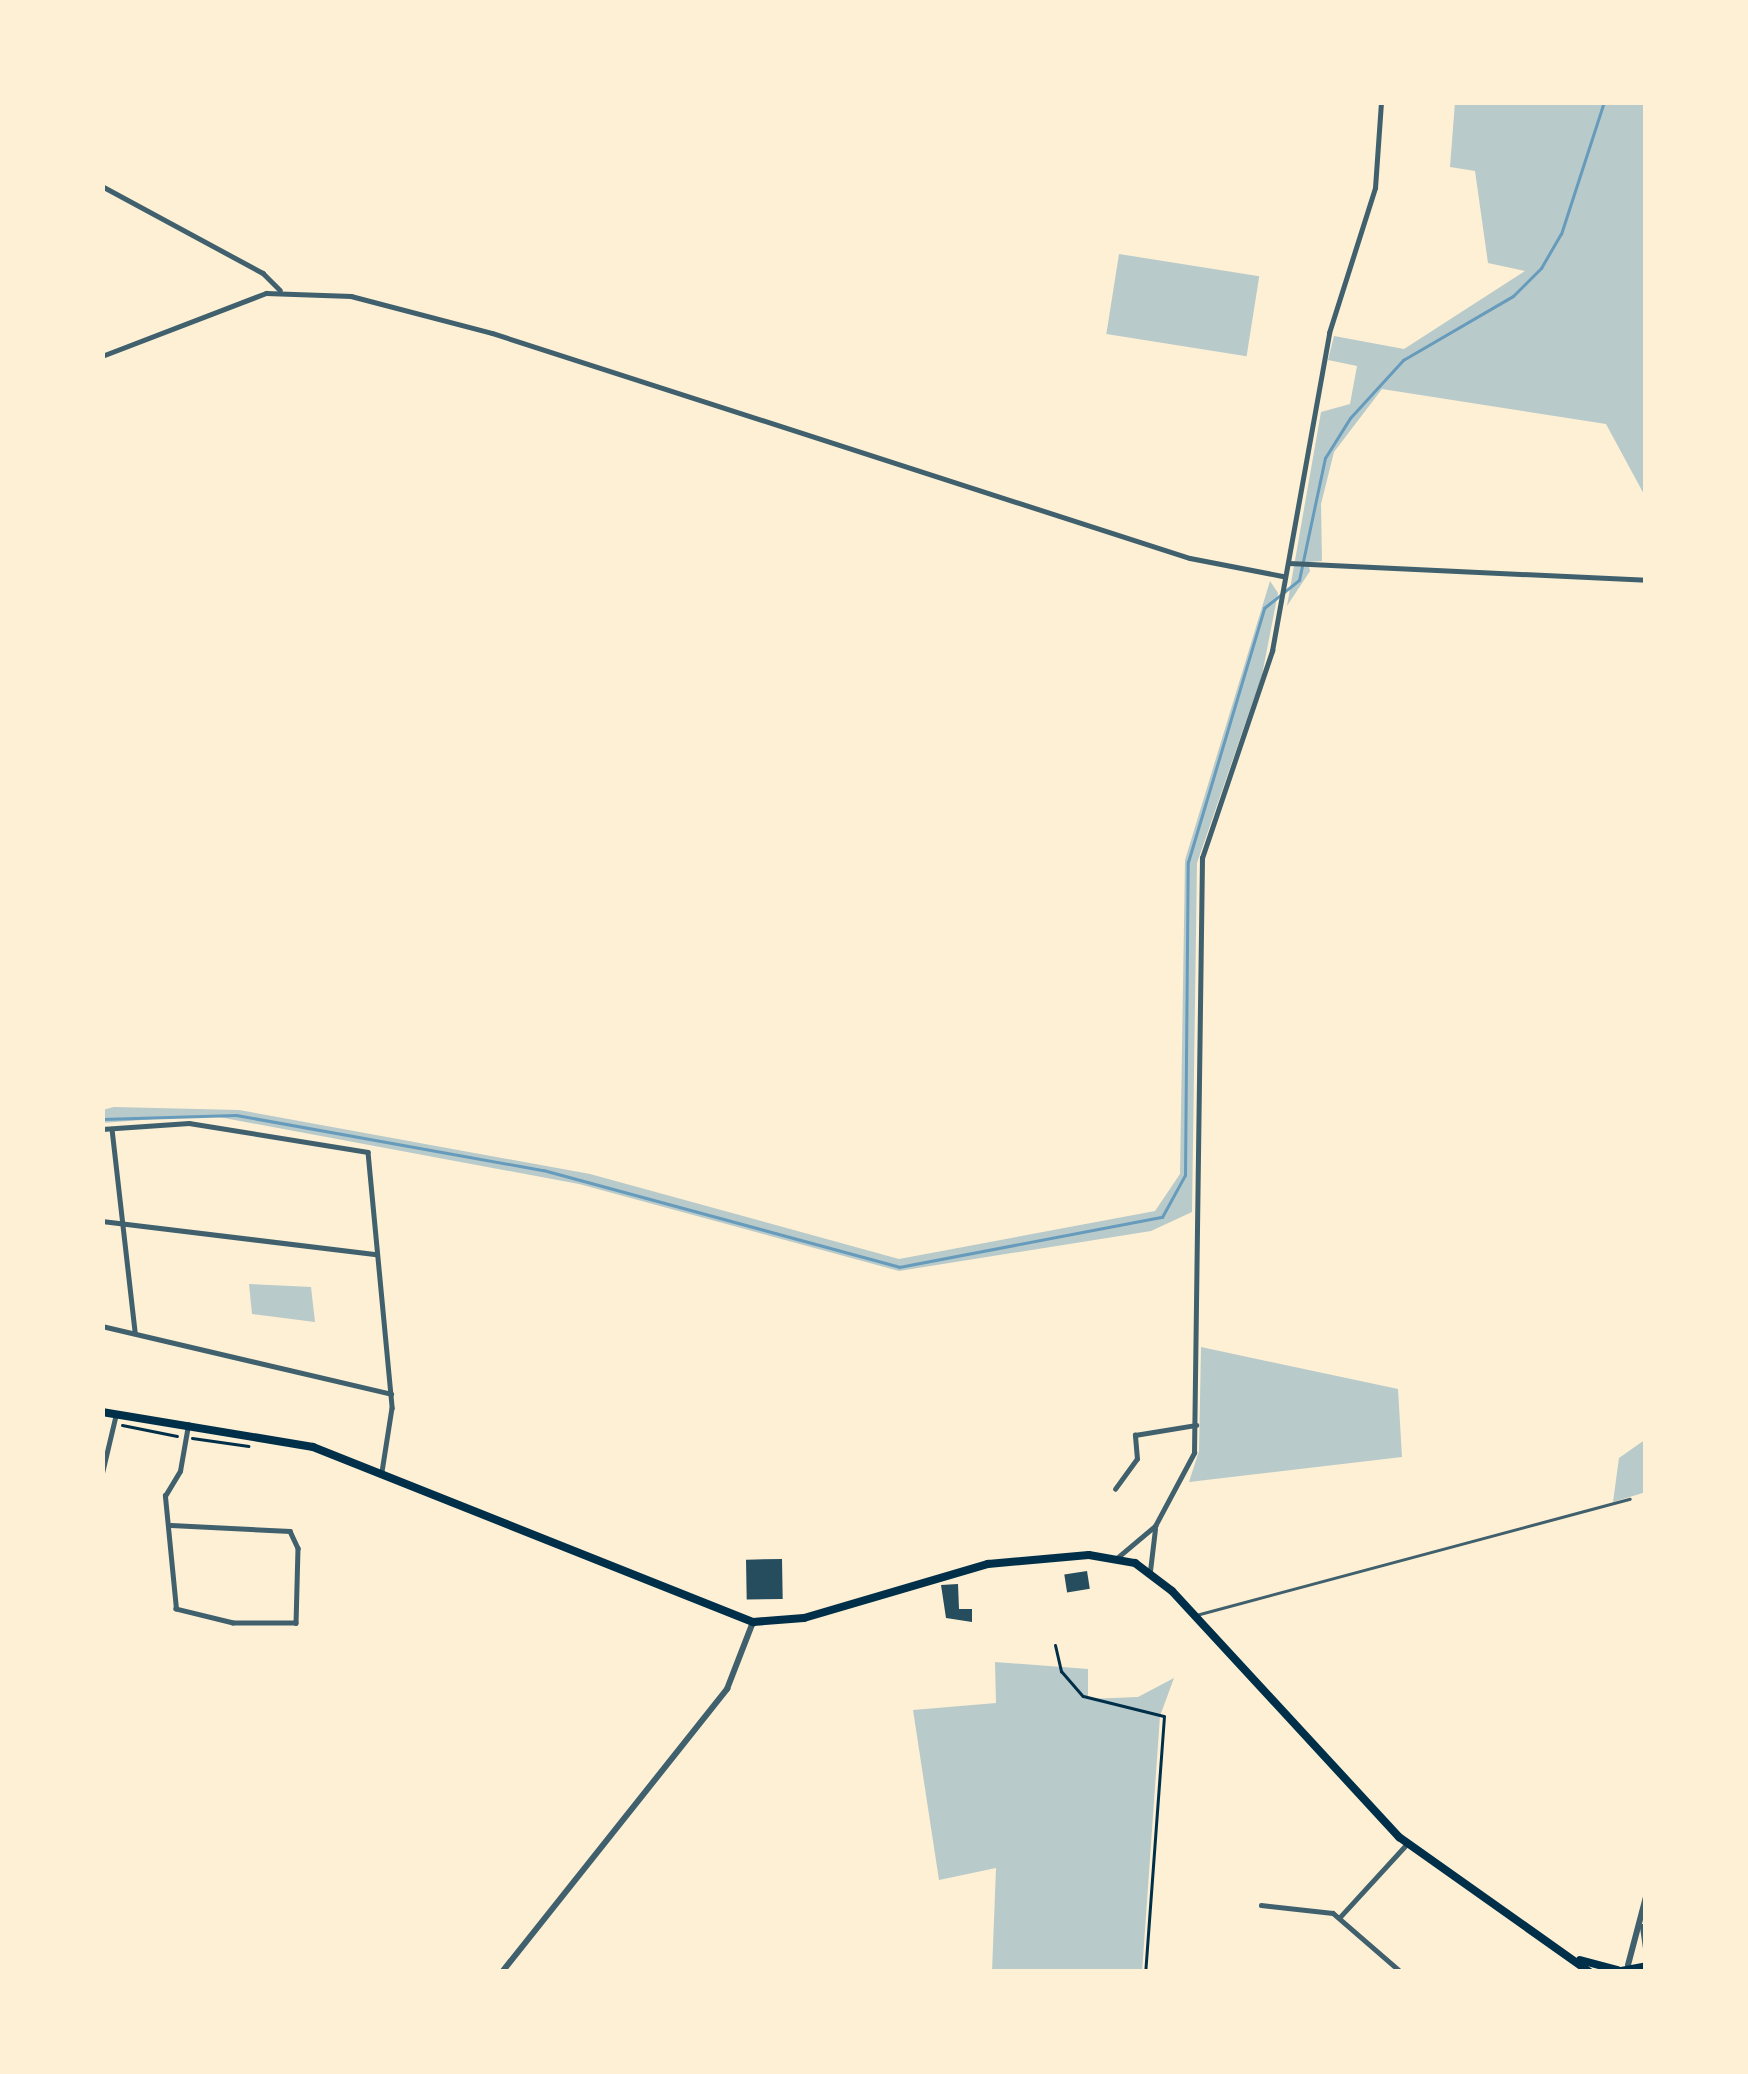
<!DOCTYPE html>
<html>
<head>
<meta charset="utf-8">
<style>
  body { margin:0 }
  #map { position:relative; width:1748px; height:2074px; overflow:hidden; background:#fdf0d5; font-family:Georgia,serif }
  div>[style] { position:absolute }
  [style*='--x'] { left:calc(var(--x)*1px); top:calc(var(--y)*1px); width:calc(var(--w)*1px); rotate:calc(var(--a)*1deg) }
  .green>* { inset:0; background:#b9caca; transform-origin:0 0 }
  .stream>* { height:3px; margin:-1.5px; padding:0 1.5px; transform-origin:1.5px; border-radius:1.5px; background:#669bbc }
  .building>* { inset:0; background:#264d5e; transform-origin:0 0 }
  .path>* { height:3px; margin:-1.5px; padding:0 1.5px; transform-origin:1.5px; border-radius:1.5px; background:#003049 }
  .service>* { height:3px; margin:-1.5px; padding:0 1.5px; transform-origin:1.5px; border-radius:1.5px; background:#3f606c }
  .minor>* { height:4.5px; margin:-2.25px; padding:0 2.25px; transform-origin:2.25px; border-radius:2.25px; background:#3f606c }
  .tertiary>* { height:6px; margin:-3px; padding:0 3px; transform-origin:3px; border-radius:3px; background:#3f606c }
  .secondary>* { height:8px; margin:-4px; padding:0 4px; transform-origin:4px; border-radius:4px; background:#003049 }
  span { translate:-50% -50%; white-space:nowrap; text-align:center; line-height:1.15; -webkit-text-stroke:12px #fdf0d5; paint-order:stroke }
  .frame { position:absolute; inset:0; border:105px solid #fdf0d5; pointer-events:none }
</style>
</head>
<body>
<div id="map">
  <div class="green">
    <i style="clip-path:polygon(1455px 102px,1646px 102px,1646px 498px,1606px 424px,1382px 389px,1334px 452px,1321px 504px,1322px 561px,1308px 562px,1310px 571px,1287px 606px,1321px 412px,1350px 404px,1357px 366px,1328px 360px,1334px 336px,1404px 349px,1525px 271px,1488px 263px,1475px 171px,1450px 167px)"></i>
    <i style="left:1119px;top:254px;width:142px;height:81px;rotate:9deg"></i>
    <i style="clip-path:polygon(1270px 581px,1278px 593px,1262px 675px,1197px 863px,1192px 1212px,1151px 1231px,899px 1271px,579px 1184px,208px 1115px,102px 1123px,102px 1110px,114px 1107px,239px 1110px,590px 1174px,899px 1259px,1155px 1211px,1180px 1174px,1185px 860px)"></i>
    <i style="clip-path:polygon(249px 1284px,311px 1287px,315px 1322px,252px 1314px)"></i>
    <i style="clip-path:polygon(1201px 1347px,1398px 1389px,1402px 1457px,1189px 1482px,1199px 1451px)"></i>
    <i style="clip-path:polygon(1646px 1439px,1646px 1492px,1613px 1502px,1619px 1458px)"></i>
    <i style="clip-path:polygon(995px 1662px,1088px 1669px,1088px 1699px,1138px 1697px,1174px 1678px,1160px 1716px,1142px 1972px,992px 1972px,996px 1868px,939px 1880px,913px 1710px,996px 1703px)"></i>
  </div>
  <div class="stream">
    <i style="--x:102;--y:1119;--w:134;--a:-1.7"></i>
    <i style="--x:236;--y:1115;--w:312;--a:10.2"></i>
    <i style="--x:543;--y:1170;--w:369;--a:15.2"></i>
    <i style="--x:899;--y:1267;--w:268;--a:-10.8"></i>
    <i style="--x:1162;--y:1217;--w:48;--a:-61.3"></i>
    <i style="--x:1185;--y:1175;--w:313;--a:-89.5"></i>
    <i style="--x:1188;--y:862;--w:265;--a:-73.3"></i>
    <i style="--x:1264;--y:608;--w:45;--a:-38.7"></i>
    <i style="--x:1299;--y:580;--w:125;--a:-78"></i>
    <i style="--x:1325;--y:458;--w:47;--a:-58"></i>
    <i style="--x:1350;--y:418;--w:79;--a:-47.6"></i>
    <i style="--x:1403;--y:360;--w:127;--a:-30.2"></i>
    <i style="--x:1513;--y:296;--w:40;--a:-45"></i>
    <i style="--x:1541;--y:268;--w:39;--a:-60"></i>
    <i style="--x:1561;--y:234;--w:139;--a:-72"></i>
  </div>
  <div class="building">
    <i style="left:782px;top:1559px;width:40px;height:36px;rotate:89deg"></i>
    <i style="left:1087px;top:1571px;width:18px;height:23px;rotate:81deg"></i>
    <i style="clip-path:polygon(958px 1584px,959px 1609px,972px 1609px,972px 1622px,946px 1618px,941px 1585px)"></i>
  </div>
  <div class="path">
    <i style="--x:122;--y:1425;--w:56;--a:11.3"></i>
    <i style="--x:192;--y:1438;--w:57;--a:8.1"></i>
    <i style="--x:1055;--y:1645;--w:27;--a:77"></i>
    <i style="--x:1061;--y:1671;--w:33;--a:49"></i>
    <i style="--x:1083;--y:1696;--w:83;--a:13.9"></i>
    <i style="--x:1164;--y:1716;--w:257;--a:94.2"></i>
  </div>
  <div class="service">
    <i style="--x:1196;--y:1615;--w:449;--a:-15"></i>
  </div>
  <div class="minor">
    <i style="--x:102;--y:186;--w:183;--a:28.4"></i>
    <i style="--x:263;--y:273;--w:24;--a:45"></i>
    <i style="--x:102;--y:356;--w:176;--a:-21"></i>
    <i style="--x:266;--y:293;--w:85;--a:2"></i>
    <i style="--x:351;--y:296;--w:146;--a:14.7"></i>
    <i style="--x:492;--y:333;--w:733;--a:17.87"></i>
    <i style="--x:1190;--y:558;--w:95;--a:11"></i>
    <i style="--x:1289;--y:563;--w:357;--a:2.7"></i>
    <i style="--x:102;--y:1129;--w:87;--a:-3.9"></i>
    <i style="--x:189;--y:1123;--w:181;--a:9.2"></i>
    <i style="--x:368;--y:1152;--w:257;--a:84.6"></i>
    <i style="--x:392;--y:1408;--w:65;--a:98.9"></i>
    <i style="--x:112;--y:1129;--w:204;--a:83.5"></i>
    <i style="--x:102;--y:1221;--w:276;--a:6.9"></i>
    <i style="--x:102;--y:1326;--w:297;--a:13.2"></i>
    <i style="--x:102;--y:1473;--w:61;--a:-76.7"></i>
    <i style="--x:1115;--y:1489;--w:37;--a:-54"></i>
    <i style="--x:1137;--y:1459;--w:24;--a:-95"></i>
    <i style="--x:1135;--y:1435;--w:62;--a:-9.3"></i>
    <i style="--x:171;--y:1525;--w:119;--a:2.9"></i>
    <i style="--x:290;--y:1531;--w:19;--a:65"></i>
    <i style="--x:298;--y:1548;--w:75;--a:91.5"></i>
    <i style="--x:296;--y:1623;--w:63;--a:180"></i>
    <i style="--x:233;--y:1623;--w:59;--a:-166.2"></i>
    <i style="--x:176;--y:1609;--w:114;--a:-95.6"></i>
    <i style="--x:165;--y:1496;--w:29;--a:-59"></i>
    <i style="--x:180;--y:1471;--w:47;--a:-80.1"></i>
    <i style="--x:1117;--y:1558;--w:50;--a:-40.1"></i>
    <i style="--x:1155;--y:1526;--w:83;--a:-61.9"></i>
    <i style="--x:1194;--y:1453;--w:595;--a:-89.23"></i>
    <i style="--x:1202;--y:858;--w:219;--a:-71.3"></i>
    <i style="--x:1272;--y:651;--w:323;--a:-79.8"></i>
    <i style="--x:1329;--y:333;--w:152;--a:-72.4"></i>
    <i style="--x:1375;--y:188;--w:86;--a:-86"></i>
    <i style="--x:1150;--y:1571;--w:42;--a:-83.2"></i>
    <i style="--x:1261;--y:1905;--w:72;--a:6.3"></i>
    <i style="--x:1333;--y:1913;--w:90;--a:40.9"></i>
    <i style="--x:1340;--y:1917;--w:99;--a:-47.5"></i>
  </div>
  <div class="tertiary">
    <i style="--x:1643;--y:1927;--w:22;--a:82"></i>
    <i style="--x:1628;--y:1965;--w:70;--a:-75.2"></i>
    <i style="--x:502;--y:1972;--w:362;--a:-51.5"></i>
    <i style="--x:727;--y:1689;--w:72;--a:-68.8"></i>
  </div>
  <div class="secondary">
    <i style="--x:102;--y:1412;--w:214;--a:9.4"></i>
    <i style="--x:313;--y:1447;--w:474;--a:21.7"></i>
    <i style="--x:753;--y:1622;--w:51;--a:-4.5"></i>
    <i style="--x:804;--y:1618;--w:192;--a:-16.4"></i>
    <i style="--x:988;--y:1564;--w:101;--a:-5.1"></i>
    <i style="--x:1089;--y:1555;--w:47;--a:9.9"></i>
    <i style="--x:1135;--y:1563;--w:46;--a:37.1"></i>
    <i style="--x:1172;--y:1591;--w:335;--a:47.3"></i>
    <i style="--x:1399;--y:1837;--w:234;--a:35.3"></i>
    <i style="--x:1580;--y:1960;--w:39;--a:15"></i>
    <i style="--x:1616;--y:1972;--w:31;--a:-11"></i>
  </div>
  <div class="frame"></div>
</div>
</body>
</html>
